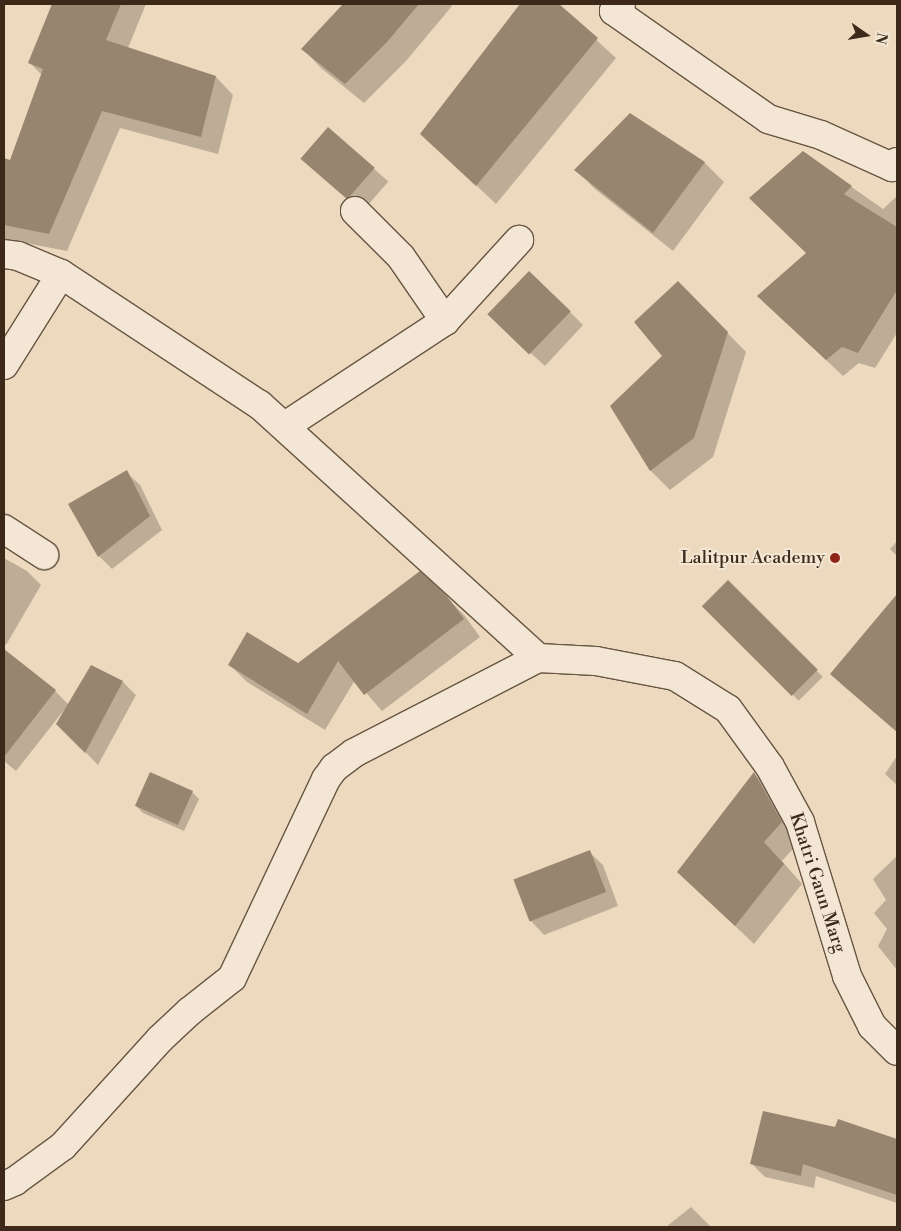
<!DOCTYPE html>
<html>
<head>
<meta charset="utf-8">
<style>
  body { margin:0 }
  #map { position:relative; width:901px; height:1231px; overflow:hidden; background:#edd9bd; font-family:"Libre Bodoni",serif }
  div>[style] { position:absolute }
  [style*='--x'] { left:calc(var(--x)*1px); top:calc(var(--y)*1px); width:calc(var(--w)*1px); rotate:calc(var(--a)*1deg) }
  .shadow>* { inset:0; background:#0003; transform-origin:0 0 }
  .building>* { inset:0; background:#98856f; transform-origin:0 0 }
  .roads { filter:drop-shadow(1px 0 #685543) drop-shadow(-1px 0 #685543) drop-shadow(0 1px #685543) drop-shadow(0 -1px #685543) }
  .street>* { height:28px; margin:-14px; padding:0 14px; transform-origin:14px; border-radius:14px; background:#f3e6d4 }
  .secondary>* { height:28px; margin:-14px; padding:0 14px; transform-origin:14px; border-radius:14px; background:#f3e6d4 }
  .dots>* { width:14px; height:14px; translate:-50% -50%; box-sizing:border-box; border:2px solid #f3e6d4; border-radius:50% }
  span { translate:-50% -50%; white-space:nowrap; text-align:center; line-height:1.15; -webkit-text-stroke:4px #f3e6d4; paint-order:stroke }
  .poi-label { font-size:18px; color:#3c291a }
  .right { translate:-100% -50%; text-align:right }
  .street-label { font-size:18px; color:#3c291a }
  .frame { position:absolute; inset:0; border:5px solid #3c291a; pointer-events:none }
  .north { position:absolute; left:841px; top:10px; width:50px; height:50px; -webkit-text-stroke:4px #f3e6d4; paint-order:stroke; rotate:103deg; font-size:14px; font-weight:700; line-height:20px; text-align:center; color:#3c291a }
  .north::after { content:''; display:block; margin:auto; width:18px; height:22px; background:#3c291a; clip-path:polygon(50% 0,100% 100%,50% 72%,0 100%) }
</style>
</head>
<body>
<div id="map">
  <div class="shadow">
    <i style="clip-path:polygon(53px 4px,146px 4px,128px 48px,216px 77px,233px 95px,218px 154px,120px 128px,67px 251px,4px 239px,4px 159px,10px 161px,42px 75px,29px 62px)"></i>
    <i style="clip-path:polygon(345px 4px,450px 4px,452px 6px,406px 61px,364px 103px,321px 68px,303px 49px)"></i>
    <i style="clip-path:polygon(522px 4px,557px 4px,616px 58px,496px 204px,421px 133px)"></i>
    <i style="clip-path:polygon(630px 115px,705px 163px,724px 182px,673px 251px,595px 189px,576px 170px)"></i>
    <i style="left:328px;top:129px;width:80px;height:40px;rotate:41deg"></i>
    <i style="clip-path:polygon(803px 153px,883px 209px,897px 196px,897px 333px,875px 368px,859px 363px,843px 376px,776px 313px,807px 253px)"></i>
    <i style="clip-path:polygon(697px 302px,746px 352px,713px 457px,670px 490px,651px 471px,611px 407px,664px 356px)"></i>
    <i style="clip-path:polygon(570px 312px,583px 325px,545px 366px,503px 328px)"></i>
    <i style="clip-path:polygon(126px 472px,140px 485px,162px 530px,112px 569px,99px 556px)"></i>
    <i style="clip-path:polygon(897px 541px,897px 556px,890px 549px)"></i>
    <i style="clip-path:polygon(4px 558px,27px 571px,41px 585px,6px 645px,4px 643px)"></i>
    <i style="left:728px;top:582px;width:134px;height:34px;rotate:45deg"></i>
    <i style="clip-path:polygon(446px 597px,464px 615px,480px 637px,382px 711px,355px 680px,325px 730px,247px 682px,230px 665px,298px 664px)"></i>
    <i style="clip-path:polygon(896px 597px,897px 598px,897px 732px,840px 683px)"></i>
    <i style="clip-path:polygon(10px 656px,55px 691px,69px 705px,123px 682px,136px 695px,98px 765px,58px 724px,64px 710px,16px 771px,4px 761px,4px 663px)"></i>
    <i style="clip-path:polygon(897px 756px,897px 785px,885px 774px)"></i>
    <i style="clip-path:polygon(754px 774px,773px 793px,800px 841px,782px 861px,802px 884px,754px 944px,698px 891px)"></i>
    <i style="clip-path:polygon(192px 792px,199px 799px,184px 831px,143px 813px,136px 806px)"></i>
    <i style="clip-path:polygon(589px 852px,603px 865px,618px 906px,544px 935px,531px 921px)"></i>
    <i style="clip-path:polygon(897px 856px,897px 970px,878px 946px,887px 929px,874px 913px,886px 900px,873px 879px)"></i>
    <i style="clip-path:polygon(838px 1120px,897px 1140px,897px 1203px,816px 1176px,814px 1188px,765px 1177px,752px 1164px,836px 1129px)"></i>
    <i style="clip-path:polygon(691px 1207px,711px 1227px,666px 1227px)"></i>
  </div>
  <div class="building">
    <i style="clip-path:polygon(52px 4px,121px 4px,106px 40px,216px 76px,201px 137px,102px 111px,49px 234px,4px 225px,4px 158px,10px 160px,43px 69px,28px 63px)"></i>
    <i style="clip-path:polygon(343px 4px,419px 4px,387px 42px,345px 84px,301px 49px)"></i>
    <i style="clip-path:polygon(520px 4px,559px 4px,598px 38px,476px 186px,420px 134px)"></i>
    <i style="clip-path:polygon(630px 113px,705px 162px,653px 233px,574px 170px)"></i>
    <i style="left:328px;top:127px;width:62px;height:42px;rotate:41deg"></i>
    <i style="clip-path:polygon(803px 151px,852px 186px,844px 194px,897px 227px,897px 290px,858px 353px,842px 347px,826px 360px,757px 296px,806px 253px,749px 198px)"></i>
    <i style="left:529px;top:271px;width:58px;height:60px;rotate:44deg"></i>
    <i style="clip-path:polygon(678px 281px,728px 332px,694px 438px,650px 471px,610px 406px,662px 356px,634px 322px)"></i>
    <i style="clip-path:polygon(127px 470px,150px 516px,98px 557px,68px 504px)"></i>
    <i style="clip-path:polygon(420px 571px,447px 596px,464px 619px,364px 695px,338px 661px,307px 714px,228px 665px,247px 632px,298px 663px)"></i>
    <i style="left:728px;top:580px;width:127px;height:37px;rotate:45deg"></i>
    <i style="clip-path:polygon(897px 594px,897px 732px,830px 674px)"></i>
    <i style="clip-path:polygon(4px 649px,56px 690px,4px 757px)"></i>
    <i style="clip-path:polygon(91px 665px,123px 681px,85px 753px,56px 724px)"></i>
    <i style="left:150px;top:772px;width:47px;height:37px;rotate:24deg"></i>
    <i style="clip-path:polygon(754px 772px,782px 822px,764px 842px,784px 864px,735px 926px,677px 872px)"></i>
    <i style="left:590px;top:850px;width:45px;height:82px;rotate:69deg"></i>
    <i style="clip-path:polygon(763px 1111px,835px 1127px,838px 1119px,897px 1139px,897px 1195px,803px 1164px,801px 1176px,750px 1164px)"></i>
  </div>
  <div class="roads">
    <div class="street">
      <i style="--x:621;--y:4;--w:10;--a:135"></i>
      <i style="--x:614;--y:11;--w:188;--a:35"></i>
      <i style="--x:768;--y:119;--w:55;--a:16.8"></i>
      <i style="--x:821;--y:135;--w:78;--a:24.3"></i>
      <i style="--x:892;--y:167;--w:7;--a:-45"></i>
      <i style="--x:355;--y:211;--w:65;--a:45"></i>
      <i style="--x:401;--y:257;--w:78;--a:55.5"></i>
      <i style="--x:445;--y:321;--w:110;--a:-47.6"></i>
      <i style="--x:4;--y:365;--w:107;--a:-57.9"></i>
      <i style="--x:285;--y:426;--w:191;--a:-33.3"></i>
      <i style="--x:4;--y:529;--w:48;--a:33"></i>
      <i style="--x:4;--y:1186;--w:12;--a:-24"></i>
      <i style="--x:15;--y:1181;--w:59;--a:-36.1"></i>
      <i style="--x:63;--y:1146;--w:144;--a:-47.8"></i>
      <i style="--x:160;--y:1039;--w:41;--a:-43"></i>
      <i style="--x:190;--y:1011;--w:53;--a:-38.2"></i>
      <i style="--x:232;--y:978;--w:220;--a:-64.7"></i>
      <i style="--x:326;--y:779;--w:14;--a:-54"></i>
      <i style="--x:334;--y:768;--w:25;--a:-37"></i>
      <i style="--x:354;--y:753;--w:207;--a:-27.3"></i>
    </div>
    <div class="secondary">
      <i style="--x:4;--y:254;--w:14;--a:8"></i>
      <i style="--x:18;--y:256;--w:47;--a:22.7"></i>
      <i style="--x:61;--y:274;--w:238;--a:33.4"></i>
      <i style="--x:260;--y:405;--w:376;--a:42.3"></i>
      <i style="--x:538;--y:658;--w:58;--a:3"></i>
      <i style="--x:596;--y:661;--w:80;--a:10.8"></i>
      <i style="--x:675;--y:676;--w:62;--a:31.9"></i>
      <i style="--x:728;--y:709;--w:72;--a:54.1"></i>
      <i style="--x:770;--y:767;--w:63;--a:61.4"></i>
      <i style="--x:800;--y:822;--w:161;--a:73"></i>
      <i style="--x:847;--y:976;--w:56;--a:63.4"></i>
      <i style="--x:872;--y:1026;--w:35;--a:45"></i>
    </div>
  </div>
  <div class="dots">
    <i style="left:835px;top:558px;background:#8f2418"></i>
  </div>
  <div class="poi-label">
    <span class="right" style="left:825px;top:558px">Lalitpur Academy</span>
  </div>
  <div class="street-label">
    <span style="left:817px;top:883px;rotate:72deg">Khatri Gaun Marg</span>
  </div>
  <div class="frame"></div>
  <div class="north">N</div>
</div>
</body>
</html>
